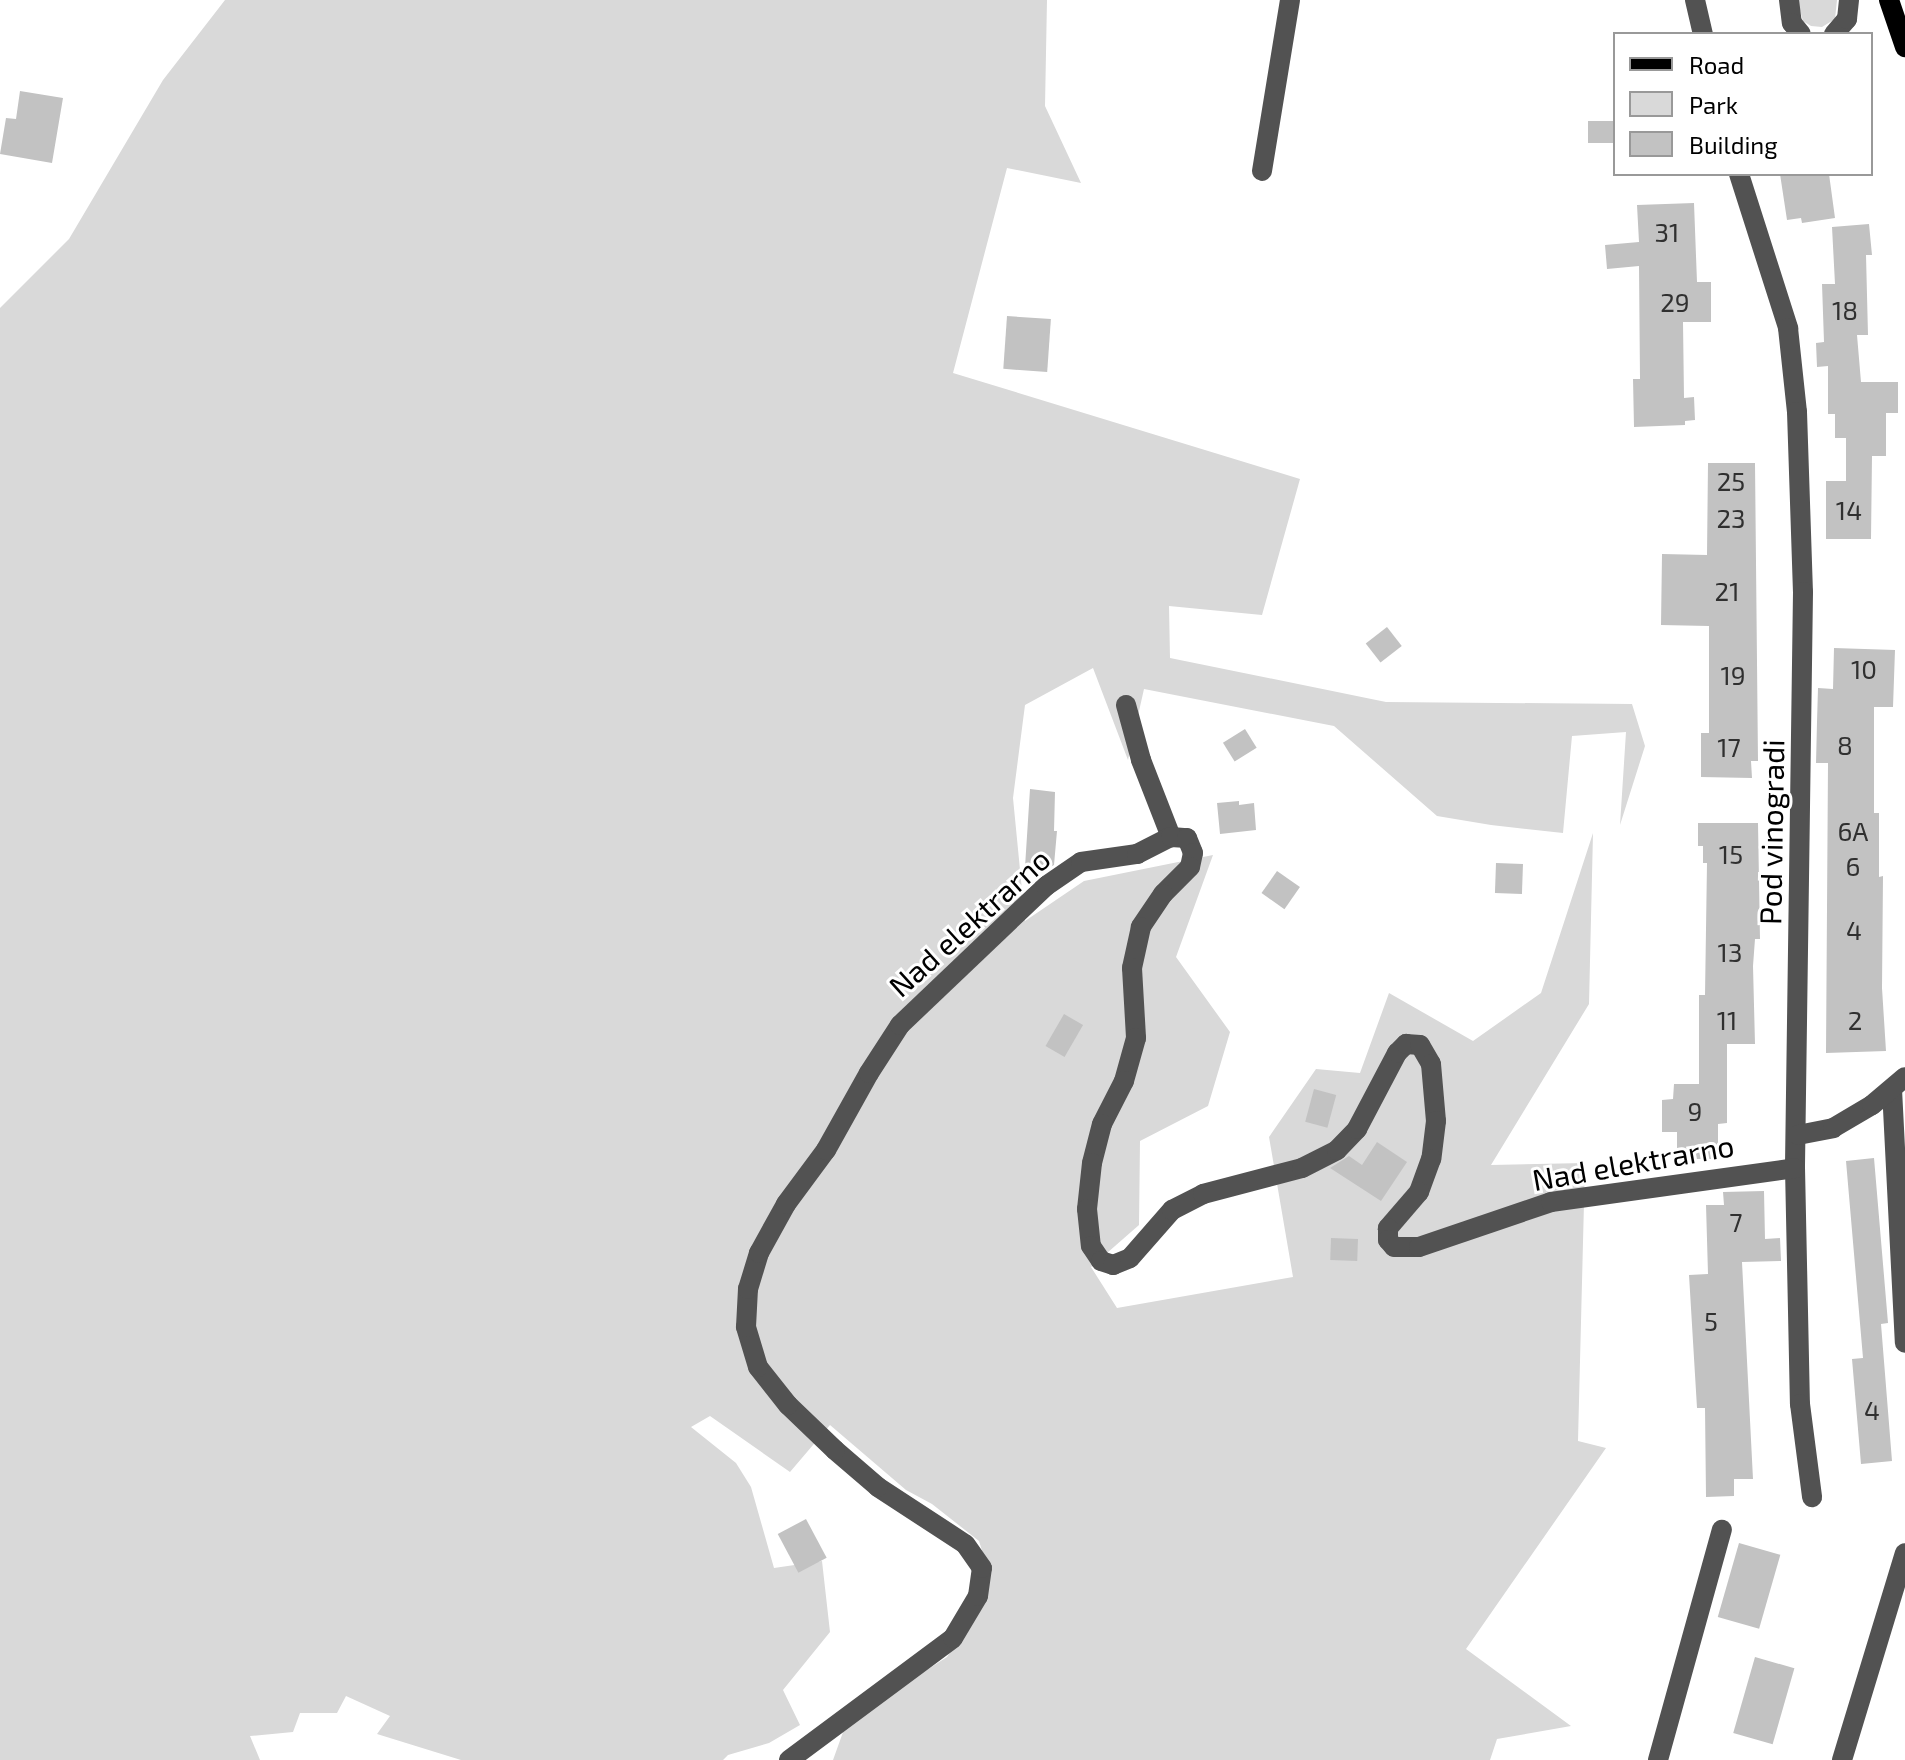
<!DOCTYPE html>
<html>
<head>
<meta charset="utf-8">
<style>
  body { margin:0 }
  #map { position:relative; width:1905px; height:1760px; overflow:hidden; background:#fff; font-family:"Exo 2",sans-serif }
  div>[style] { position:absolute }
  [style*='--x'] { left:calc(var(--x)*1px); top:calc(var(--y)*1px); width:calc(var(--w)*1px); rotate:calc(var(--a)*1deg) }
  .green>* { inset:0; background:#d9d9d9 }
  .building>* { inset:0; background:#c2c2c2; transform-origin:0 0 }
  .minor>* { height:20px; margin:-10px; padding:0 10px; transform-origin:10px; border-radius:10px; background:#525252 }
  .major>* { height:20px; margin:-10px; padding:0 10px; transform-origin:10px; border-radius:10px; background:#000 }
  span { translate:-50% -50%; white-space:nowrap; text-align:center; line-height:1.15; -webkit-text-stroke:6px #fff; paint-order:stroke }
  .number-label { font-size:26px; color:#303030 }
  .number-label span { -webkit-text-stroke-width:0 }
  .street-label { font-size:30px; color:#000 }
  .legend { position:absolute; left:1613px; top:32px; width:260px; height:144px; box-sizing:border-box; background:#fff; border:2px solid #999; margin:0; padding:10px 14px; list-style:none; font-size:24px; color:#000 }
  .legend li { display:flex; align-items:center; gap:16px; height:40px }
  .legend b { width:40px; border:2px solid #999 }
</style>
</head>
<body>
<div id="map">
  <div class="green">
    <i style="clip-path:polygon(225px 0,1047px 0,1045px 106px,1081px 183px,1007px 168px,953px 373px,1300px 479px,1262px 615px,1169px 606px,1170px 658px,1386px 702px,1632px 704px,1645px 746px,1620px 825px,1626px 732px,1572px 736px,1563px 833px,1491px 825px,1437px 816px,1334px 726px,1144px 689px,1128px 760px,1093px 668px,1025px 705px,1013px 798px,1025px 921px,1084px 881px,1213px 855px,1176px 957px,1230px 1032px,1208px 1106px,1140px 1141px,1139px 1225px,1091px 1267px,1117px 1308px,1293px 1277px,1269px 1137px,1316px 1069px,1360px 1073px,1389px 993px,1473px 1041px,1541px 993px,1593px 833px,1589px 1004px,1491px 1165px,1585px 1163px,1578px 1441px,1606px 1448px,1466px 1649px,1571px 1726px,1497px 1739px,1490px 1760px,833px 1760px,847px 1721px,947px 1657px,971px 1620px,987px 1566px,979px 1541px,932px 1504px,906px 1490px,830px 1425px,790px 1472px,710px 1416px,691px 1427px,736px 1463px,751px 1487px,774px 1568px,822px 1561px,830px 1632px,783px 1690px,800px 1725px,769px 1743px,728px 1755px,723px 1760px,461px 1760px,377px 1734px,390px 1716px,346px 1696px,337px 1713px,300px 1713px,293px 1732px,250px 1736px,260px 1760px,0 1760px,0 308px,69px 239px,163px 80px)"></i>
    <i style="clip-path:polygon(1797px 0,1837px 0,1835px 19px,1822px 27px,1811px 26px,1803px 21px)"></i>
  </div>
  <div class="building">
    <i style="clip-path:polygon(20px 91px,63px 98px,52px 163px,0 154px,6px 118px,16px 119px)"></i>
    <i style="left:1615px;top:121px;width:22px;height:27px;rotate:90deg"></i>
    <i style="clip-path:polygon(1780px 174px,1829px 174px,1835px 218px,1802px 223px,1801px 218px,1787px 220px)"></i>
    <i style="clip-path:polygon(1694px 203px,1697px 282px,1711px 282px,1711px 322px,1683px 322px,1684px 398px,1694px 397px,1695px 420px,1685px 421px,1685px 425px,1634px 427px,1633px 379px,1640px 379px,1639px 266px,1607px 269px,1605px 245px,1639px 242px,1637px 205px)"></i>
    <i style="clip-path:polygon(1869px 224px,1872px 255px,1866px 255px,1868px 335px,1857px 335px,1861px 382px,1898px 382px,1898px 413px,1886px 413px,1886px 456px,1872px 456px,1871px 539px,1826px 539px,1826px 481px,1846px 481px,1846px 438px,1835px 438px,1835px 414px,1828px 414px,1828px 366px,1817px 367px,1816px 343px,1824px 342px,1822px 284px,1835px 284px,1832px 227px)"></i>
    <i style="left:1007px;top:316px;width:44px;height:53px;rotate:4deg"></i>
    <i style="clip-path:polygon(1708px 463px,1755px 463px,1758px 761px,1751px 761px,1752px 778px,1701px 777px,1701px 733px,1709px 733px,1709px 626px,1661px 625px,1662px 554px,1707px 555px)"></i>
    <i style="left:1387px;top:627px;width:24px;height:27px;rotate:52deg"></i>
    <i style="clip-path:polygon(1834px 648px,1895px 650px,1893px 707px,1874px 707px,1874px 813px,1879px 813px,1879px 877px,1883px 876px,1882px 988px,1886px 1051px,1826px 1053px,1828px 763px,1816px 763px,1817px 722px,1818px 688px,1833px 689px)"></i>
    <i style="left:1245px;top:729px;width:22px;height:26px;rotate:58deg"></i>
    <i style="clip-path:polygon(1030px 789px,1055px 792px,1054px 831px,1057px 831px,1054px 865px,1050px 867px,1025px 867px)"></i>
    <i style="clip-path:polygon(1239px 801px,1239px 805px,1254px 803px,1256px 830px,1220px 834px,1217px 803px)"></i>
    <i style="clip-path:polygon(1698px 823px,1758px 823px,1760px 939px,1755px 939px,1753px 966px,1755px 1044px,1727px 1044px,1727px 1123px,1718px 1124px,1718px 1159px,1677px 1159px,1677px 1132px,1662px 1132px,1662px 1100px,1673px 1099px,1674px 1084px,1699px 1084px,1699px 995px,1705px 995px,1707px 863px,1703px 863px,1703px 846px,1698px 846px)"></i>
    <i style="left:1496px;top:863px;width:27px;height:30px;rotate:2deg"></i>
    <i style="left:1277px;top:871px;width:28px;height:27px;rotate:35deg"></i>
    <i style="left:1064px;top:1014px;width:22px;height:37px;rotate:30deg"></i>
    <i style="left:1314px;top:1089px;width:23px;height:34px;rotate:15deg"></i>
    <i style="clip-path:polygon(1377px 1142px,1407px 1162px,1381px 1201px,1330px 1168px,1349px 1156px,1362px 1165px)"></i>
    <i style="clip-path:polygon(1874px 1158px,1888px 1323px,1881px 1324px,1892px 1461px,1861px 1464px,1852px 1359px,1863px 1358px,1846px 1161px)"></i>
    <i style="clip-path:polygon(1764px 1191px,1765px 1239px,1780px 1238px,1781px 1261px,1742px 1262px,1753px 1479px,1734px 1479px,1734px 1496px,1706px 1497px,1705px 1408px,1697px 1408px,1689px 1275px,1708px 1274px,1706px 1205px,1724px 1205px,1723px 1192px)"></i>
    <i style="left:1331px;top:1238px;width:27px;height:22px;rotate:2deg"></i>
    <i style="left:806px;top:1519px;width:44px;height:32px;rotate:62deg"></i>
    <i style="left:1739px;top:1543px;width:43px;height:77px;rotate:16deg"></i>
    <i style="left:1755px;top:1657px;width:41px;height:79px;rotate:16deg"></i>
  </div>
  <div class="minor">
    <i style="--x:1695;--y:0;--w:35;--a:77"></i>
    <i style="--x:1789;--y:0;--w:23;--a:83"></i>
    <i style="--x:1792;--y:23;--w:14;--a:51"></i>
    <i style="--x:1834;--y:34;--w:20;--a:-49"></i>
    <i style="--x:1847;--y:19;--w:19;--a:-84"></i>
    <i style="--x:1262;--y:171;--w:173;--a:-80.7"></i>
    <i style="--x:1739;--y:174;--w:162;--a:72.3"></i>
    <i style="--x:1788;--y:328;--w:84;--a:83.9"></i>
    <i style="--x:1797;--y:412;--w:180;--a:88.1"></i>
    <i style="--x:1803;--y:592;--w:576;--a:90.8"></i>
    <i style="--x:1795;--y:1168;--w:236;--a:88.8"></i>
    <i style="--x:1800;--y:1404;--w:94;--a:82.6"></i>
    <i style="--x:1126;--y:705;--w:57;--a:74.7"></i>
    <i style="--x:1141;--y:760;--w:83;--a:68.7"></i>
    <i style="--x:1892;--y:1089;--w:254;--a:87.1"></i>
    <i style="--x:1798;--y:1135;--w:36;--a:-11"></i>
    <i style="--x:1833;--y:1128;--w:45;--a:-30.5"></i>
    <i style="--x:1872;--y:1105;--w:43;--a:-40.3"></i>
    <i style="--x:789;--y:1760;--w:204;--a:-36.6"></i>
    <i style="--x:953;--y:1638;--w:49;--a:-59.2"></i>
    <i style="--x:978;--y:1596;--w:28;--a:-82"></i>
    <i style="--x:982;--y:1568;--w:29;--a:-125"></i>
    <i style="--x:965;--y:1544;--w:104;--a:-146.8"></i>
    <i style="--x:878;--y:1487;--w:57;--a:-139.3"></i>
    <i style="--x:835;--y:1450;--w:65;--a:-136.2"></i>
    <i style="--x:788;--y:1405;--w:48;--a:-128.3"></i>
    <i style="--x:758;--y:1367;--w:42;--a:-106.7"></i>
    <i style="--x:746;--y:1327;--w:38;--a:-87"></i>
    <i style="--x:748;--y:1289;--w:38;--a:-73"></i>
    <i style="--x:759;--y:1253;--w:56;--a:-61.1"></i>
    <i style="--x:786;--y:1204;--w:67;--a:-53.5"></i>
    <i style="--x:826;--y:1150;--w:88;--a:-60.8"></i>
    <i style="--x:869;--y:1073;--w:57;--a:-57.1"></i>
    <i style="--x:900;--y:1025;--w:202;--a:-43.6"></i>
    <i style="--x:1046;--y:886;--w:42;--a:-34.4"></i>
    <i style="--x:1081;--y:862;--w:57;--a:-8.1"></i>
    <i style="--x:1137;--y:854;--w:38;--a:-27"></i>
    <i style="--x:1171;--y:837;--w:16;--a:4"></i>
    <i style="--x:1187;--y:838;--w:16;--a:68"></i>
    <i style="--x:1193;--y:853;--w:14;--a:102"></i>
    <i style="--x:1190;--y:867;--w:38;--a:135"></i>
    <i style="--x:1163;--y:894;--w:40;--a:124"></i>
    <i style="--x:1141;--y:927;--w:42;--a:102.4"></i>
    <i style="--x:1132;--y:968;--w:70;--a:86.7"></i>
    <i style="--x:1136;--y:1038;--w:45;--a:105.6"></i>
    <i style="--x:1124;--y:1081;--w:48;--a:117.1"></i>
    <i style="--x:1102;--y:1124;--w:40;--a:104.4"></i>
    <i style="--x:1092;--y:1163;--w:46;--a:96.2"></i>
    <i style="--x:1087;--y:1209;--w:37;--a:84"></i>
    <i style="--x:1091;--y:1246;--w:18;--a:56"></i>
    <i style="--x:1101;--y:1261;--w:13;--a:18"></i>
    <i style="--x:1113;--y:1265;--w:18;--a:-22"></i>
    <i style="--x:1130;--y:1258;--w:64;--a:-48.8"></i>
    <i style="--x:1172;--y:1210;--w:35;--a:-27"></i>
    <i style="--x:1203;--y:1194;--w:102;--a:-14.7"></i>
    <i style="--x:1302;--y:1168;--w:39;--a:-27"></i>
    <i style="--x:1337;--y:1150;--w:29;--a:-46"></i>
    <i style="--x:1357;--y:1129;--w:86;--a:-62.2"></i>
    <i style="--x:1397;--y:1053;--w:13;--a:-45"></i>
    <i style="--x:1406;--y:1044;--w:14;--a:4"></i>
    <i style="--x:1420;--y:1045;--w:22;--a:60"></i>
    <i style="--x:1431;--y:1064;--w:57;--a:85"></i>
    <i style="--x:1436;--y:1121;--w:38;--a:97"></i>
    <i style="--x:1431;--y:1159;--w:35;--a:110"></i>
    <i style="--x:1419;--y:1192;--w:48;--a:130.7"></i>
    <i style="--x:1388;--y:1228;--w:12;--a:90"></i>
    <i style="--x:1388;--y:1240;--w:9;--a:49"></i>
    <i style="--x:1394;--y:1247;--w:25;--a:0"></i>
    <i style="--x:1419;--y:1247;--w:139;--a:-18.8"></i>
    <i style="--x:1551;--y:1202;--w:246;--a:-7.9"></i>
    <i style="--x:1658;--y:1760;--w:239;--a:-74.5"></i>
    <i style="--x:1842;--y:1760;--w:216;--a:-73.1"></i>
  </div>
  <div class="major">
    <i style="--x:1889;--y:0;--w:50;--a:71.2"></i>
  </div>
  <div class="number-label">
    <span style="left:1667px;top:232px">31</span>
    <span style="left:1675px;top:302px">29</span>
    <span style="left:1845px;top:310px">18</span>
    <span style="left:1731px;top:481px">25</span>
    <span style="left:1849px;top:510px">14</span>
    <span style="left:1731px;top:518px">23</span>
    <span style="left:1727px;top:591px">21</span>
    <span style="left:1864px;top:669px">10</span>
    <span style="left:1733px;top:675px">19</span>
    <span style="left:1845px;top:745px">8</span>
    <span style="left:1729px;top:747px">17</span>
    <span style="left:1853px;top:831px">6A</span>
    <span style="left:1731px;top:854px">15</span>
    <span style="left:1853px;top:866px">6</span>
    <span style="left:1854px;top:930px">4</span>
    <span style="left:1730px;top:952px">13</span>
    <span style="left:1727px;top:1020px">11</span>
    <span style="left:1855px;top:1020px">2</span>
    <span style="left:1695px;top:1111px">9</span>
    <span style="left:1736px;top:1222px">7</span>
    <span style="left:1711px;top:1321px">5</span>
    <span style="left:1872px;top:1410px">4</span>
  </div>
  <div class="street-label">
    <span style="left:1771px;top:832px;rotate:-89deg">Pod vinogradi</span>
    <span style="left:969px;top:922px;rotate:-42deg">Nad elektrarno</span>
    <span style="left:1633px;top:1162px;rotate:-10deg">Nad elektrarno</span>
  </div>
  <ul class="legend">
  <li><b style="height:10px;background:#000"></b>Road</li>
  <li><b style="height:22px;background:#d9d9d9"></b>Park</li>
  <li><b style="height:22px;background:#c2c2c2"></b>Building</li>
  </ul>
</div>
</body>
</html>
